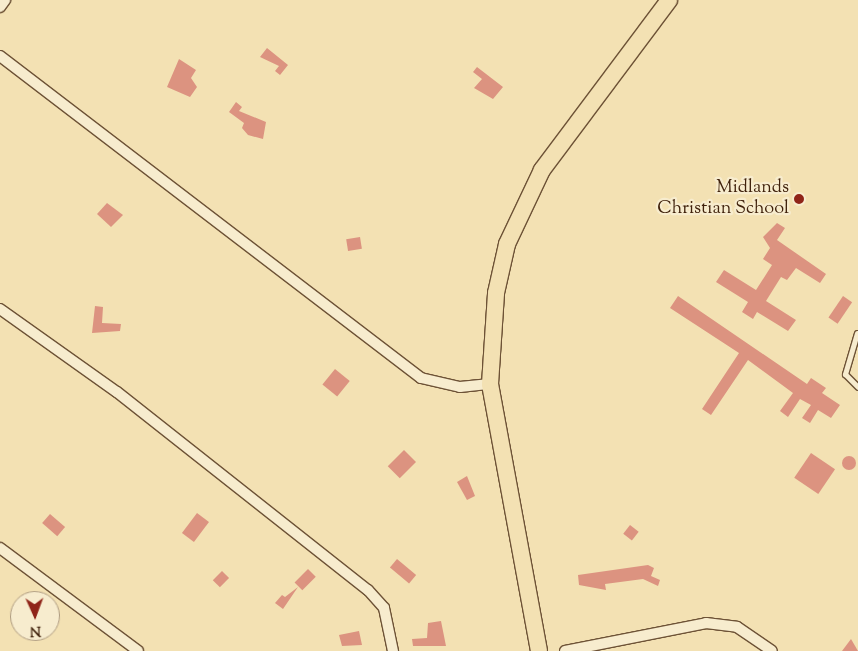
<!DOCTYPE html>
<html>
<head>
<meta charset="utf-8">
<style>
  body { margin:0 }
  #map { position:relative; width:858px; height:651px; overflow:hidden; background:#f3e1b3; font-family:"Sorts Mill Goudy",serif }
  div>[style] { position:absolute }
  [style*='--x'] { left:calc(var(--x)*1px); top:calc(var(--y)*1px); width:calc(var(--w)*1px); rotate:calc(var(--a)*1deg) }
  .building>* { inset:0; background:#dc9380; transform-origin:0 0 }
  .round { border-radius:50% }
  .roads { filter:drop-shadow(1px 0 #6d5236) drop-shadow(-1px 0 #6d5236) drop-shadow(0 1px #6d5236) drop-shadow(0 -1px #6d5236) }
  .service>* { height:5px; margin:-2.5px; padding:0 2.5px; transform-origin:2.5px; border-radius:2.5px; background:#f7ecce }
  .minor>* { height:10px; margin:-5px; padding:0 5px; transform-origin:5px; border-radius:5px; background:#f7ecce }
  .trunk>* { height:16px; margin:-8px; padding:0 8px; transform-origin:8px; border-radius:8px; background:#f3e1b3 }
  .dots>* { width:14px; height:14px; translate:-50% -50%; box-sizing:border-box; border:2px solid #f7ecce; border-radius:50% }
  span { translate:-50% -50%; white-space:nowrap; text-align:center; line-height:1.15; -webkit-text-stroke:4.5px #f7ecce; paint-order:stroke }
  .poi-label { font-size:18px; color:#40220c }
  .right { translate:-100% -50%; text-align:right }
  .north { position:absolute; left:10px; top:591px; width:50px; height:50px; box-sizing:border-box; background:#f7ecce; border:1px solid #ae9b80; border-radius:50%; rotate:178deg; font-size:14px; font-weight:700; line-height:20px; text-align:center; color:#40220c }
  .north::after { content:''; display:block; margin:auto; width:18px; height:22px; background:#8f2418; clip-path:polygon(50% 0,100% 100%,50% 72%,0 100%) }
</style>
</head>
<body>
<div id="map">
  <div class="building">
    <i style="clip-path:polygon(267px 48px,288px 65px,280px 75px,275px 71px,279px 66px,260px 57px)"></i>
    <i style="clip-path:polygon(179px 59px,196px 70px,191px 78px,197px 87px,190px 97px,167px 87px)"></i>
    <i style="clip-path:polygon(477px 67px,503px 87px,493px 99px,474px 88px,482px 79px,473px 72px)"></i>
    <i style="clip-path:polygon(236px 102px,242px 107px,239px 111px,266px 122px,263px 139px,248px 135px,242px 128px,244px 123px,229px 112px)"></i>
    <i style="clip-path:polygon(107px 203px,123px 215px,111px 227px,97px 214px)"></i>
    <i style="clip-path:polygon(777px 223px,785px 228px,777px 240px,826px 274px,820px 283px,796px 268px,787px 280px,781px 277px,766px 301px,796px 320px,788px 331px,757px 312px,753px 319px,742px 312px,748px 302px,716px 282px,724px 270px,756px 290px,772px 265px,763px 259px,770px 248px,763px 237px)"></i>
    <i style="left:360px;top:237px;width:12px;height:14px;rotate:81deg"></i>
    <i style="clip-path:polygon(678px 296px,807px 384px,811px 378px,826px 388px,822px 393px,840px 405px,831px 418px,818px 410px,810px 423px,802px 418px,811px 405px,800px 399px,788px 417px,780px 411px,793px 393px,748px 360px,711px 415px,702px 409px,739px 353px,670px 308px)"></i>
    <i style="left:843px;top:296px;width:11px;height:26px;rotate:34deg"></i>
    <i style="clip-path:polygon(95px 306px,103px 307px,102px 323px,121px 324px,120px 331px,92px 333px)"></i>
    <i style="left:335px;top:369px;width:19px;height:20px;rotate:39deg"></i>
    <i style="left:404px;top:450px;width:17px;height:23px;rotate:45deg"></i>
    <i style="left:811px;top:453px;width:29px;height:30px;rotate:34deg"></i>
    <i class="round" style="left:842px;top:456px;width:14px;height:14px"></i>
    <i style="clip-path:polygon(467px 476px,475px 496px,467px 500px,457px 482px)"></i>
    <i style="left:197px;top:513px;width:15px;height:25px;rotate:37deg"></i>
    <i style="left:50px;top:514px;width:20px;height:12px;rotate:41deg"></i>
    <i style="left:630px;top:525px;width:11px;height:11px;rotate:38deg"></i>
    <i style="left:397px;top:559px;width:25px;height:11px;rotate:40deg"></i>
    <i style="clip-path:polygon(648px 565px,654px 568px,651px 576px,660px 580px,658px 586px,643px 579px,605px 584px,606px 590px,579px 585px,578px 575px)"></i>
    <i style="left:308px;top:569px;width:11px;height:19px;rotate:45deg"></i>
    <i style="left:222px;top:571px;width:10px;height:13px;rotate:45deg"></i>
    <i style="clip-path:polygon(298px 587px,283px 609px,275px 603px,282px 595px,285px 597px)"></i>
    <i style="clip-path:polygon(441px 621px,446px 646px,413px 646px,412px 639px,427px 638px,428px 623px)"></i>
    <i style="clip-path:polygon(359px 631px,362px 645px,342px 646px,339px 635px)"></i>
    <i style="clip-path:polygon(851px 639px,858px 651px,842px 651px)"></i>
  </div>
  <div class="roads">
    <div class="service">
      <i style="--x:857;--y:333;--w:43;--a:106.3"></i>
      <i style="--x:845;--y:374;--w:18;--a:45"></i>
    </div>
    <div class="minor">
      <i style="--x:0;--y:7;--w:9;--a:-54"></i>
      <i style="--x:0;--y:56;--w:530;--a:37.41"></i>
      <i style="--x:421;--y:378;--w:40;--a:13"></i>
      <i style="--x:460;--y:387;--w:30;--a:-6"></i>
      <i style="--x:0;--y:309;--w:143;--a:35.4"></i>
      <i style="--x:117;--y:392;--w:320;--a:38.3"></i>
      <i style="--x:368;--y:590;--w:24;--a:48"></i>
      <i style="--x:384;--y:608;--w:44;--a:78.2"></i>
      <i style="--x:0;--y:548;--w:172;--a:36.7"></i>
      <i style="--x:565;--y:651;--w:144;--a:-11.2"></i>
      <i style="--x:706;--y:623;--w:31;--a:7"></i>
      <i style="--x:737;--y:627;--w:42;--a:34.4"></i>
    </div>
    <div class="trunk">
      <i style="--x:539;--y:651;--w:271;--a:-100.4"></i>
      <i style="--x:490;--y:384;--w:91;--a:-86.2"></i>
      <i style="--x:496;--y:293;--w:50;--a:-77.3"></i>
      <i style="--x:507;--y:244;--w:82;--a:-64.7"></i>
      <i style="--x:542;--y:170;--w:212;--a:-53.2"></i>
    </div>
  </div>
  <div class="dots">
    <i style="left:799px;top:199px;background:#8f2418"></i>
  </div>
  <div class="poi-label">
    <span class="right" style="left:789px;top:199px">Midlands<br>Christian School</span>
  </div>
  <div class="north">N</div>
</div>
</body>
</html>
